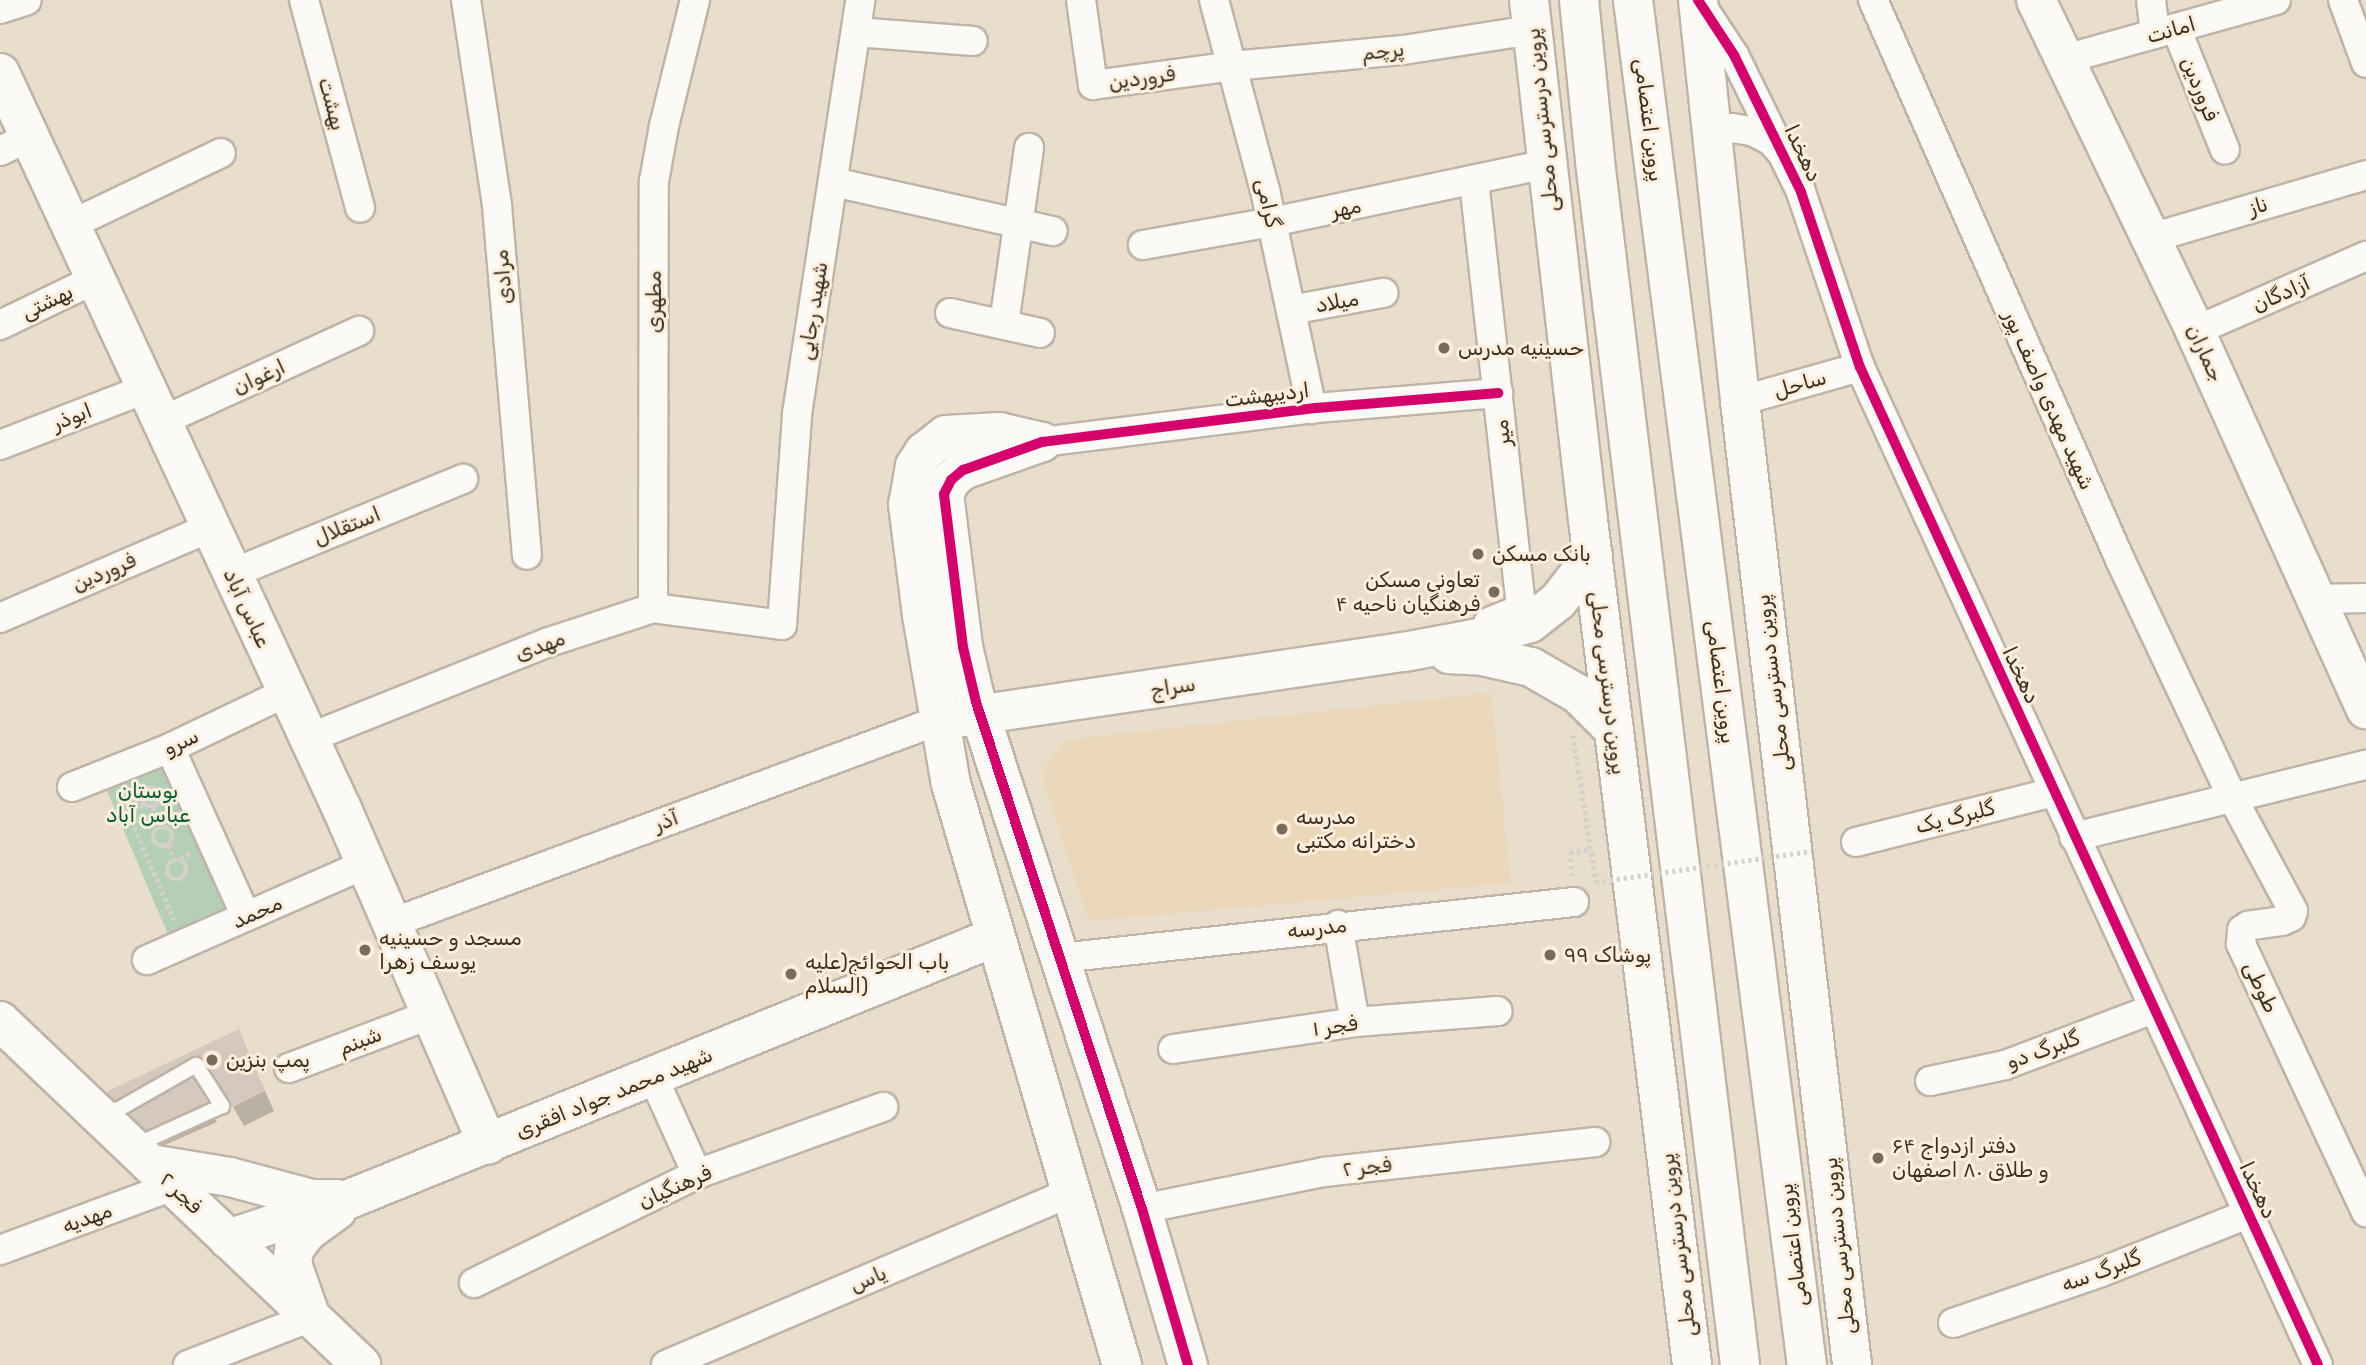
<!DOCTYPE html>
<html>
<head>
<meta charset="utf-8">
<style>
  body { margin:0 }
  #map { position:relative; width:2366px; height:1365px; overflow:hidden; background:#e9ddcc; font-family:Rubik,"Noto Naskh Arabic",sans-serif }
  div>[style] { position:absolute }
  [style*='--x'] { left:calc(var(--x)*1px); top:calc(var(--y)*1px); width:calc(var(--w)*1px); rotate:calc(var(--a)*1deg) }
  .built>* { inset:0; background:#ebd7ba }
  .green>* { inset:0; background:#b5cfb6; transform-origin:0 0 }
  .shadow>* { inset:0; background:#0003 }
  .building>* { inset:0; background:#d5c8be }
  .path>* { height:4.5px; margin-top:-2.25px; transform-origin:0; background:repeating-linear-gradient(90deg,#d4d0cb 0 3.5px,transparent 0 7px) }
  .path>.ring { margin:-2.25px; padding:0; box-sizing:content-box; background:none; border:4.5px solid #d4d0cb; border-radius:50% }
  .roads { filter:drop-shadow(2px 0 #beb4a7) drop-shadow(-2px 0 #beb4a7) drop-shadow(0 2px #beb4a7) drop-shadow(0 -2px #beb4a7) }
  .lane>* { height:14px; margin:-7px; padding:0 7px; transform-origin:7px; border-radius:7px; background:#fcfaf7 }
  .street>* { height:28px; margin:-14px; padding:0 14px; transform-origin:14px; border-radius:14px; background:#fcfaf7 }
  .secondary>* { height:38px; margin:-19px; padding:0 19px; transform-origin:19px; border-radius:19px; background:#fcfaf7 }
  .primary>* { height:38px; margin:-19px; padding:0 19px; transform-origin:19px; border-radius:19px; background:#fcfaf7 }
  .path-bridge>* { height:4.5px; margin-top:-2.25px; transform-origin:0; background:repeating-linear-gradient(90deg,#d4d0cb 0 3.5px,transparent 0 7px) }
  .cycleway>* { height:10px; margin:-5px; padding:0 5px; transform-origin:5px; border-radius:5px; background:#d6006c }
  .dots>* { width:19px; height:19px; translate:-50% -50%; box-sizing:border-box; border:4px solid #fceedb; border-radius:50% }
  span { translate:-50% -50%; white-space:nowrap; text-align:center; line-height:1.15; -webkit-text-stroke:6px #fceedb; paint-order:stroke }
  .street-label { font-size:21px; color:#3a3125 }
  .poi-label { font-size:21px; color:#3a3125 }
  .left { translate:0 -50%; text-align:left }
  .right { translate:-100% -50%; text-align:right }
  .park-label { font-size:21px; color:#045c3c }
</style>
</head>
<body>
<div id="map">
  <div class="built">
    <i style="clip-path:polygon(1491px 693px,1511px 883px,1089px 921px,1041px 774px,1064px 740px)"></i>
  </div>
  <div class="green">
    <i style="left:166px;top:761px;width:161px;height:66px;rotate:67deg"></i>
  </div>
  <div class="shadow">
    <i style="clip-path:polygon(238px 1031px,274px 1111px,244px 1126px,217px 1079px,207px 1074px,193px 1082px,217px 1122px,158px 1148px,143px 1134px,132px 1116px,128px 1118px,119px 1111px,108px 1092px)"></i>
  </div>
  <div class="building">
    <i style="clip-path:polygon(239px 1029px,265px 1091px,231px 1108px,204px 1060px,197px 1055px,115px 1100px,106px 1092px)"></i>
    <i style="clip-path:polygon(193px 1078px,208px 1102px,146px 1130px,129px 1114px)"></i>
  </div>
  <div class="path">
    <i style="--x:1573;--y:735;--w:149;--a:81.1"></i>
    <i class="ring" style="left:141px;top:787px;width:15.5px;height:15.5px"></i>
    <i style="--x:121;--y:795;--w:135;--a:66.9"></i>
    <i style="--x:156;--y:806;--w:2;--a:153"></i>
    <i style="--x:154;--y:807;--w:21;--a:76"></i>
    <i style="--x:126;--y:807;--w:17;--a:-7"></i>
    <i class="ring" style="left:153px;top:827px;width:15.5px;height:15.5px"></i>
    <i style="--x:169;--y:845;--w:16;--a:72"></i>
    <i style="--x:174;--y:860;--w:18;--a:-22"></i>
    <i class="ring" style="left:167px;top:860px;width:15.5px;height:15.5px"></i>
    <i style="--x:1572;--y:876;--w:24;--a:-95"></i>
    <i style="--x:1570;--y:852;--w:21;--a:-8"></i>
  </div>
  <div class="roads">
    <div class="lane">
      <i style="--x:101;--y:1113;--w:18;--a:-13"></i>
      <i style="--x:119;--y:1109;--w:89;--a:-29.7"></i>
      <i style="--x:196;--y:1065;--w:49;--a:57.6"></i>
      <i style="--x:222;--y:1106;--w:94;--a:155.6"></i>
    </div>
    <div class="street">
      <i style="--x:304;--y:0;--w:215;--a:74.9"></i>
      <i style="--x:466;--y:0;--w:208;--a:81.4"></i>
      <i style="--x:497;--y:206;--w:350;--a:85.1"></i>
      <i style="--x:1081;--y:0;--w:86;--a:82"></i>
      <i style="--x:1093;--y:85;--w:141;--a:-7.7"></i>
      <i style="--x:1233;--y:66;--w:171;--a:-5.4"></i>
      <i style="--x:1403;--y:50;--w:131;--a:-8.8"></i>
      <i style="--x:1214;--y:0;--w:197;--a:75"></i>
      <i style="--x:1265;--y:190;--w:224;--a:77.9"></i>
      <i style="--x:1873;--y:0;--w:617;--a:66.18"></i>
      <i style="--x:2122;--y:564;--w:258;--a:64.7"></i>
      <i style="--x:2232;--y:797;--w:129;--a:61.8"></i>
      <i style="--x:2293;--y:911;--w:6;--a:108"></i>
      <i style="--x:2291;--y:917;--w:10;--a:156"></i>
      <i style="--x:2282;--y:921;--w:34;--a:172"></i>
      <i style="--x:2248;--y:926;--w:7;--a:146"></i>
      <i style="--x:2242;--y:930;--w:14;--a:94"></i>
      <i style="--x:2241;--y:944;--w:296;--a:65"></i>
      <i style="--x:2151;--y:0;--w:34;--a:83"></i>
      <i style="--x:2343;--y:0;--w:67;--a:69.9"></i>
      <i style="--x:1701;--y:5;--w:60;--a:56.6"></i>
      <i style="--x:1734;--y:55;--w:153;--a:63.9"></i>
      <i style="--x:1801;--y:192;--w:185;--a:71.4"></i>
      <i style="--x:1860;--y:367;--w:1098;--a:65.35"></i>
      <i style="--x:0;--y:9;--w:28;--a:-18"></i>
      <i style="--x:2176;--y:28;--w:131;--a:68.1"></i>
      <i style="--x:856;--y:32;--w:117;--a:4.4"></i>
      <i style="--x:2065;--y:59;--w:219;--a:-15.6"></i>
      <i style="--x:1712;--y:133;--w:21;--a:-14"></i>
      <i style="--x:1732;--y:128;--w:20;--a:9"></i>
      <i style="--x:1752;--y:131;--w:20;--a:27"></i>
      <i style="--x:1770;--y:140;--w:15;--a:48"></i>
      <i style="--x:0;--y:151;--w:33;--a:-25"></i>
      <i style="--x:1474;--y:181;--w:431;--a:83.7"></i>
      <i style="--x:1521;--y:609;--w:35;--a:158"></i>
      <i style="--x:833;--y:182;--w:225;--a:12.6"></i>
      <i style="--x:70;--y:225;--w:167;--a:-25.5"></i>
      <i style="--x:2151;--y:238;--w:224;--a:-16.3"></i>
      <i style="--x:1143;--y:245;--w:131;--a:-10.1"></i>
      <i style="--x:1272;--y:222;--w:281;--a:-11.9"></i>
      <i style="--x:1291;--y:310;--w:94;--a:-10.5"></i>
      <i style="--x:950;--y:313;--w:92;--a:12.5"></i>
      <i style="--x:1004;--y:324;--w:178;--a:-81.9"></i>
      <i style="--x:0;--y:325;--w:106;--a:-25.8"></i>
      <i style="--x:2195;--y:331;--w:187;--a:-23.7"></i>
      <i style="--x:1740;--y:401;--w:125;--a:-15.8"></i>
      <i style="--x:160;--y:422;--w:219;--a:-24.6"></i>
      <i style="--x:1042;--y:442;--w:276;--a:-7.1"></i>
      <i style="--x:1316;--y:408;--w:183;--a:-4.7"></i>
      <i style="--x:0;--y:445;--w:155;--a:-21.1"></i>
      <i style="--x:231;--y:574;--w:251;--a:-22.3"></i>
      <i style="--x:2316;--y:599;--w:50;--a:-1.1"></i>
      <i style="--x:653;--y:608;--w:427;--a:-89.9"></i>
      <i style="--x:654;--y:181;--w:56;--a:-79.7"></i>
      <i style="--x:664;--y:126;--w:130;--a:-76.2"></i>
      <i style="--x:0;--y:618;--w:228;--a:-23.3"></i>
      <i style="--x:309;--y:738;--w:255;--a:-21.8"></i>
      <i style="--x:546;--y:643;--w:113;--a:-18.1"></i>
      <i style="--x:653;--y:608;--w:130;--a:7.5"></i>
      <i style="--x:782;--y:625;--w:212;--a:-85.9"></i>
      <i style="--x:797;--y:414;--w:419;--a:-81.3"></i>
      <i style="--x:170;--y:748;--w:184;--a:65.7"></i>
      <i style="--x:72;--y:787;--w:105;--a:-21.7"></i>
      <i style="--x:170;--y:748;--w:130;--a:-25.6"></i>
      <i style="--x:2074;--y:837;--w:301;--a:-13.9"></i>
      <i style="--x:1856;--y:842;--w:204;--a:-14.2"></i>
      <i style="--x:392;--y:923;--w:584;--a:-20.33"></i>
      <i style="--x:1338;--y:925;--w:98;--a:80.1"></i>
      <i style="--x:1060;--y:958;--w:517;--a:-6.22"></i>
      <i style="--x:147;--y:960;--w:239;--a:-23.7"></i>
      <i style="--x:1173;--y:1049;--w:184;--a:-8.4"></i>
      <i style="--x:1355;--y:1022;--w:143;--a:-4.4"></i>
      <i style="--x:289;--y:1068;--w:153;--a:-20.7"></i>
      <i style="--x:653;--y:1077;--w:107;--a:65.6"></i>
      <i style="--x:1930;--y:1081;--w:77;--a:-12"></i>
      <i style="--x:2005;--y:1065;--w:158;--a:-20.7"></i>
      <i style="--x:1142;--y:1209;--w:186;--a:-11.5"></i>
      <i style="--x:1324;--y:1172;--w:273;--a:-6.3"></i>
      <i style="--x:0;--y:1250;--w:184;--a:-20.3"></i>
      <i style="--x:474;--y:1283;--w:248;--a:-26"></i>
      <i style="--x:697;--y:1174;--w:198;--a:-19.8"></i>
      <i style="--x:1953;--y:1323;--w:154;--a:-18.9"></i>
      <i style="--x:2099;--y:1273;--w:160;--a:-21.6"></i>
      <i style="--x:188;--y:1365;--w:132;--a:-21.3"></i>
      <i style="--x:666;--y:1365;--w:438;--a:-23.1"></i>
    </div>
    <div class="secondary">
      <i style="--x:1529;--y:0;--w:523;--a:83.53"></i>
      <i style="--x:1588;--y:520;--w:851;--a:82.98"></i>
      <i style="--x:1698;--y:0;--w:403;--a:84"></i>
      <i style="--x:1740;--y:401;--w:970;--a:83.37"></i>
      <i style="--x:2036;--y:0;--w:367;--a:64.3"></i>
      <i style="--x:2195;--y:331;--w:415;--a:65.7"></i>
      <i style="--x:0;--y:73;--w:812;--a:65.08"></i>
      <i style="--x:342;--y:809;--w:366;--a:66.5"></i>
      <i style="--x:1042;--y:442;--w:44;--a:-166.9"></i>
      <i style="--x:999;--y:432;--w:53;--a:176.8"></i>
      <i style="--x:946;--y:435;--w:28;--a:142"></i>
      <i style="--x:924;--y:452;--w:17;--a:123"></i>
      <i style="--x:915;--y:466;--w:39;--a:100"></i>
      <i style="--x:908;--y:504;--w:112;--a:82.8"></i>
      <i style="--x:922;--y:615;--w:171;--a:80.3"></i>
      <i style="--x:951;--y:784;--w:606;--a:73.6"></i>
      <i style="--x:1042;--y:442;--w:84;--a:160.5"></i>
      <i style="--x:963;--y:470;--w:16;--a:140"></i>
      <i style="--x:951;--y:480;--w:16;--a:117"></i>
      <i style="--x:944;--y:494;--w:154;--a:82.9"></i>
      <i style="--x:963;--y:647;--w:57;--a:76.7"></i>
      <i style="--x:976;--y:702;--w:533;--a:71.87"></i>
      <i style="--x:1142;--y:1209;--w:163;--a:73.6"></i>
      <i style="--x:1449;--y:654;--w:33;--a:3"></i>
      <i style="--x:1482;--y:656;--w:50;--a:12.7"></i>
      <i style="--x:1531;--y:667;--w:54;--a:29.9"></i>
      <i style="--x:1578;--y:694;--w:51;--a:45"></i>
      <i style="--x:956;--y:718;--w:453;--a:-8.4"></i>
      <i style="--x:1404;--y:652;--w:76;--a:-10.6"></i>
      <i style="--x:1479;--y:638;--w:53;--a:-16.4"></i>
      <i style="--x:1530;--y:623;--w:36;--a:-38"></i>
      <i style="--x:1558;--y:601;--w:57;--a:-52.1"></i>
      <i style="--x:0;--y:1021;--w:499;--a:43.6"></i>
      <i style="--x:150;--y:1164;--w:81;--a:9.2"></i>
      <i style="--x:230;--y:1177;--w:85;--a:15"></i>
      <i style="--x:312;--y:1199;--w:24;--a:0"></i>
      <i style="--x:228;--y:1239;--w:131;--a:-18.3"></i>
      <i style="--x:352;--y:1198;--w:694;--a:-22.09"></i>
      <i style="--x:309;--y:1312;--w:51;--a:-109.5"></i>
      <i style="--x:292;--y:1264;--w:15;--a:-82"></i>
      <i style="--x:294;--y:1249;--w:21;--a:-53"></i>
      <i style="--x:307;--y:1232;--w:37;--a:-36"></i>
    </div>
    <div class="primary">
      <i style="--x:1579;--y:0;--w:162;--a:84.3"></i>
      <i style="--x:1595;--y:161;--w:1213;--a:83.13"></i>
      <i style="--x:1633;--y:0;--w:1376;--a:82.74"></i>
    </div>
  </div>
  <div class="path-bridge">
    <i style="--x:1596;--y:882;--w:218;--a:-8.2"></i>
  </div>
  <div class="cycleway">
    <i style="--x:1698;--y:0;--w:66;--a:56.8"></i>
    <i style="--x:1734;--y:55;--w:153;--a:63.9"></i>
    <i style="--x:1801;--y:192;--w:185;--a:71.4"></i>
    <i style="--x:1860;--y:367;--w:1098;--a:65.35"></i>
    <i style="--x:1188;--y:1365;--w:163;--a:-106.4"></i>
    <i style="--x:1142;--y:1209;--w:533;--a:-108.13"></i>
    <i style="--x:976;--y:702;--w:57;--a:-103.3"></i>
    <i style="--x:963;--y:647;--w:154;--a:-97.1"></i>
    <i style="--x:944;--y:494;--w:16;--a:-63"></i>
    <i style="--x:951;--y:480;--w:16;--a:-40"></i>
    <i style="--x:963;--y:470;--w:84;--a:-19.5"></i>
    <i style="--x:1042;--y:442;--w:276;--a:-7.1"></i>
    <i style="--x:1316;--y:408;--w:183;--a:-4.7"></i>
  </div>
  <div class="dots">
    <i style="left:1444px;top:348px;background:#776d5f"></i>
    <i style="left:1478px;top:554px;background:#776d5f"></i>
    <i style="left:1494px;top:592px;background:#776d5f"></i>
    <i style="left:1282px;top:829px;background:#776d5f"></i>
    <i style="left:365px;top:950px;background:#776d5f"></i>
    <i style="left:1550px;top:955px;background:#776d5f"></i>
    <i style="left:791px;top:974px;background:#776d5f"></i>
    <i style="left:212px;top:1060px;background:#776d5f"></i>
    <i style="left:1878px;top:1158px;background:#776d5f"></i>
  </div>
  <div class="street-label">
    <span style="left:2171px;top:30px;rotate:-16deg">امانت</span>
    <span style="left:1383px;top:51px;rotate:-6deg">پرچم</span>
    <span style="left:1142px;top:78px;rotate:-8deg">فروردین</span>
    <span style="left:2200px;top:89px;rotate:68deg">فروردین</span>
    <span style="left:332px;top:104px;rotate:75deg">بهشت</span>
    <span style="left:1542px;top:120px;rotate:-96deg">پروین درسترسی محلی</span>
    <span style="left:1649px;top:120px;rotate:83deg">پروین اعتصامی</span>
    <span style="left:1803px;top:153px;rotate:65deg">دهخدا</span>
    <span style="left:1268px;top:203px;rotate:77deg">گرامی</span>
    <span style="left:2258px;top:206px;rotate:-16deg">ناز</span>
    <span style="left:1346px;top:208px;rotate:-11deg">مهر</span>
    <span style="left:503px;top:277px;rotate:-95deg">مرادی</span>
    <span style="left:2281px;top:294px;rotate:-24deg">آزادگان</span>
    <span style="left:47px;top:302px;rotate:-26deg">بهشتی</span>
    <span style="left:654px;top:302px;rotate:-90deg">مطهری</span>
    <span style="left:1337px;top:302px;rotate:-10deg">میلاد</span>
    <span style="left:813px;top:311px;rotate:-81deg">شهید رجایی</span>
    <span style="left:2205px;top:353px;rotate:65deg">جماران</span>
    <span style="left:259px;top:377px;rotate:-25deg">ارغوان</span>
    <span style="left:1800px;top:384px;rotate:-16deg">ساحل</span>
    <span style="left:1267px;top:395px;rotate:-7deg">اردیبهشت</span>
    <span style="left:2049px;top:400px;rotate:66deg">شهید مهدی واصف پور</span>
    <span style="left:72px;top:417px;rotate:-21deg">ابوذر</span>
    <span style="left:1502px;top:433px;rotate:-96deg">میر</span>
    <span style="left:347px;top:526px;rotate:-22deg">استقلال</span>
    <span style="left:104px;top:572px;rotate:-23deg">فروردین</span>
    <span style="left:247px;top:608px;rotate:65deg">عباس آباد</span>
    <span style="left:540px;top:646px;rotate:-20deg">مهدی</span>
    <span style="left:2021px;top:675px;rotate:65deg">دهخدا</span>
    <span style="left:1721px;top:682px;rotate:83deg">پروین اعتصامی</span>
    <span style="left:1608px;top:683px;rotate:83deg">پروین درسترسی محلی</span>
    <span style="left:1773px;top:683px;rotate:-97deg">پروین دسترسی محلی</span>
    <span style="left:1173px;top:687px;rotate:-9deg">سراج</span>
    <span style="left:181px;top:742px;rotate:-25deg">سرو</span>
    <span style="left:1955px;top:817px;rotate:-14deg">گلبرگ یک</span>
    <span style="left:666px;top:821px;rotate:-20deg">آذر</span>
    <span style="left:257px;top:912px;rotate:-24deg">محمد</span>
    <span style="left:1317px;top:928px;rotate:-6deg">مدرسه</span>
    <span style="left:2261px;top:987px;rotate:65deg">طوطی</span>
    <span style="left:1335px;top:1026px;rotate:-8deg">فجر ۱</span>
    <span style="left:360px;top:1041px;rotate:-21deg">شبنم</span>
    <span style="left:2043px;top:1050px;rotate:-20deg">گلبرگ دو</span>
    <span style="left:614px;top:1093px;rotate:-22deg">شهید محمد جواد افقری</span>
    <span style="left:1367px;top:1167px;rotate:-6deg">فجر ۲</span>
    <span style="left:675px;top:1187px;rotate:-24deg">فرهنگیان</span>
    <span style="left:2258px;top:1190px;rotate:65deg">دهخدا</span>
    <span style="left:181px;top:1193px;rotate:44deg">فجر ۲</span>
    <span style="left:87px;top:1218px;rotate:-20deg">مهدیه</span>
    <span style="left:1678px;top:1245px;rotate:-97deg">پروین درسترسی محلی</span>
    <span style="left:1793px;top:1245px;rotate:-97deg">پروین اعتصامی</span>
    <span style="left:1839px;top:1246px;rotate:-96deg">پروین دسترسی محلی</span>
    <span style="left:2101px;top:1271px;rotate:-20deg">گلبرگ سه</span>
    <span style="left:868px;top:1279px;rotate:-23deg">یاس</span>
  </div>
  <div class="poi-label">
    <span class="left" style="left:1458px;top:348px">حسینیه مدرس</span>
    <span class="left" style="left:1492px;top:554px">بانک مسکن</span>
    <span class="right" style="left:1480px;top:592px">تعاونی مسکن<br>فرهنگیان ناحیه ۴</span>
    <span class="left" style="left:1296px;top:829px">مدرسه<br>دخترانه مکتبی</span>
    <span class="left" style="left:379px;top:950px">مسجد و حسینیه<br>یوسف زهرا</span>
    <span class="left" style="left:1564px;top:955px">پوشاک ۹۹</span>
    <span class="left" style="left:805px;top:974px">باب الحوائج(علیه<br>السلام)</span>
    <span class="left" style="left:226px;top:1060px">پمپ بنزین</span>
    <span class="left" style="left:1892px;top:1158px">دفتر ازدواج ۶۴<br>و طلاق ۸۰ اصفهان</span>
  </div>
  <div class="park-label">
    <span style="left:148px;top:803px">بوستان<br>عباس آباد</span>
  </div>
</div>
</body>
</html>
